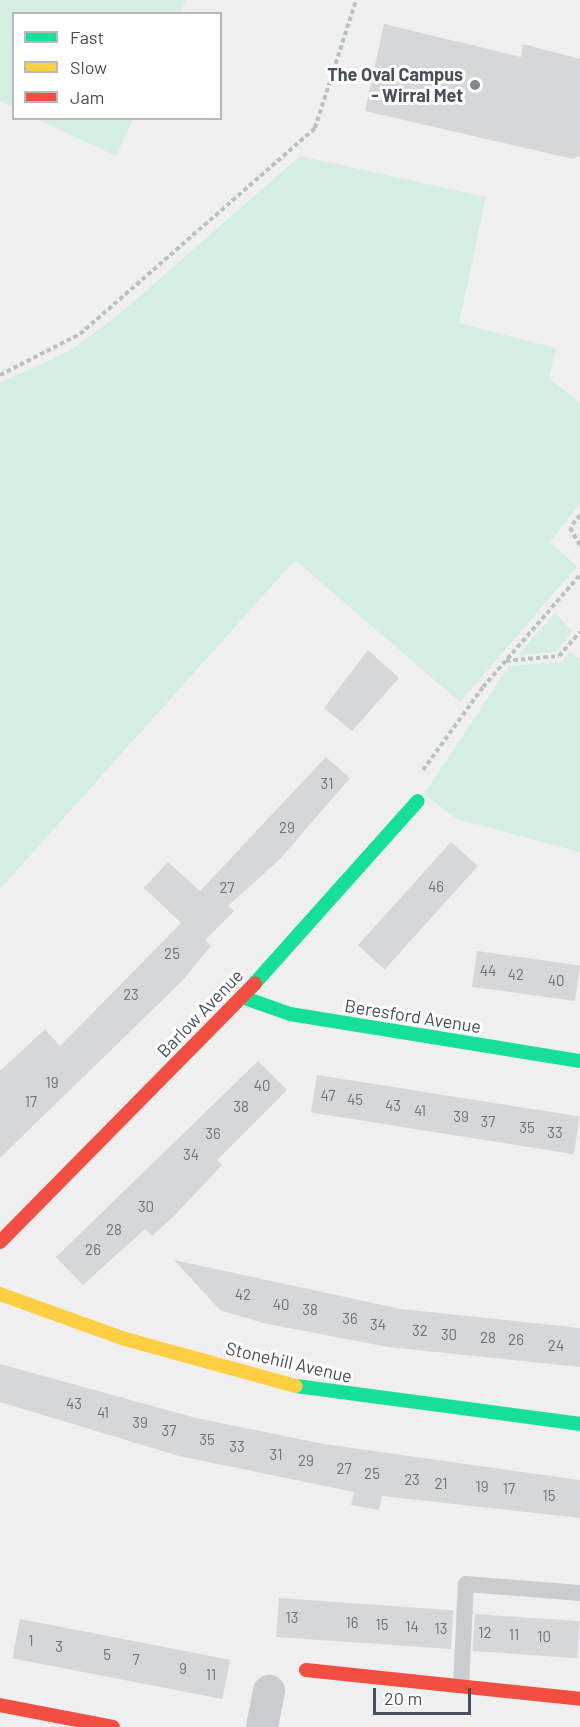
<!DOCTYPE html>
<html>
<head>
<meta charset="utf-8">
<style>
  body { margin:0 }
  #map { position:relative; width:580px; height:1727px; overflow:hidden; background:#efefef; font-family:Barlow,sans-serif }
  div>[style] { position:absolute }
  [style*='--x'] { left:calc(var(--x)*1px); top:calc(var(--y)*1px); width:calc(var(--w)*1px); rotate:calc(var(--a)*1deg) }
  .green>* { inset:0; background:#d4eee1 }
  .building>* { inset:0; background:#d6d7d9; transform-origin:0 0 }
  .path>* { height:4px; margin-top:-2px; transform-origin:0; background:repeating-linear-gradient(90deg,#b8c3c1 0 4.5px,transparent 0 7.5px) }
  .lane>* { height:16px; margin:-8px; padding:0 8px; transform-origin:8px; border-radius:8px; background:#cacdd0 }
  .street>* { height:32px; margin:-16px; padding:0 16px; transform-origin:16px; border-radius:16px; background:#cacdd0 }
  .fast>* { height:14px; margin:-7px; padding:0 7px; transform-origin:7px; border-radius:7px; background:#16e098 }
  .slow>* { height:14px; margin:-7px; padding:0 7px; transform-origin:7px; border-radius:7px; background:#ffcf43 }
  .jam>* { height:14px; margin:-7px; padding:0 7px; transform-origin:7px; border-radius:7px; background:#f24e42 }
  .dots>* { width:16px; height:16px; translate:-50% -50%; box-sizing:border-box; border:3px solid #fff; border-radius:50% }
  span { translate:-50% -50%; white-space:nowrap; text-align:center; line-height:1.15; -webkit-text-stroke:6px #fff; paint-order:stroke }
  .number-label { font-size:15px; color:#6c727b }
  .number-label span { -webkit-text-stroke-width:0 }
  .poi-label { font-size:18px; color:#474f5a; font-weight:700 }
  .right { translate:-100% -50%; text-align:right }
  .street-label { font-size:18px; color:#474f5a }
  .legend { position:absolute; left:12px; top:12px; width:210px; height:108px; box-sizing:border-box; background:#fff; border:2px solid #b5b9bd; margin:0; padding:8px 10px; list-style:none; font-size:18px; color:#474f5a }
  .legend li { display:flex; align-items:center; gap:12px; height:30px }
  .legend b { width:30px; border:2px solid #b5b9bd }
  .scale { position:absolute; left:373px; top:1688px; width:98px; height:27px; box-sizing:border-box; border:3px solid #474f5a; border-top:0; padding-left:8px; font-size:18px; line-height:21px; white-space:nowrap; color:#474f5a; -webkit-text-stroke:4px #fff; paint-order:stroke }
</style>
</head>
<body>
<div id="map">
  <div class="green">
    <i style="clip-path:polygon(0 0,186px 0,180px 13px,14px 14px,13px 107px,0 101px)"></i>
    <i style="clip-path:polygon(37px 119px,133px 119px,116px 156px)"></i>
    <i style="clip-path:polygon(300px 156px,486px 197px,459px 323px,556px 348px,549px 378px,580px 403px,580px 503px,550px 542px,577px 566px,460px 702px,295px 560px,0 889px,0 383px,69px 351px,117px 316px)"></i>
    <i style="clip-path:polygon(555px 613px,572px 631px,557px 652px,518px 655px)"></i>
    <i style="clip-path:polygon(570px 652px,580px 660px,580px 852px,457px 819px,424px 794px,509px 666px,562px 662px)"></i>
  </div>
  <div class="building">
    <i style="clip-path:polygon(384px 24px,521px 57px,523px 44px,580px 59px,580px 156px,573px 159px,365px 111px)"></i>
    <i style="clip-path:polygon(368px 650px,399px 678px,352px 731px,324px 708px)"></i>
    <i style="clip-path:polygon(326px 757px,350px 778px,280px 859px,228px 906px,234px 911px,205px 940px,211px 946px,183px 980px,0 1158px,0 1071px,45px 1029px,60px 1046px,181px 923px,144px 888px,168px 862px,200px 891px)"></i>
    <i style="left:451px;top:842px;width:36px;height:139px;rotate:42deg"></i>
    <i style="left:477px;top:951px;width:104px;height:36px;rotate:8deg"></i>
    <i style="clip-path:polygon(258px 1061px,287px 1090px,217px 1160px,222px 1165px,174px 1216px,152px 1236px,145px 1229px,83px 1285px,56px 1257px)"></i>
    <i style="left:317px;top:1075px;width:266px;height:38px;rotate:9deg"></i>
    <i style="clip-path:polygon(174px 1260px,401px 1309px,580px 1328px,580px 1367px,388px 1347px,263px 1323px,220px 1310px)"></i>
    <i style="clip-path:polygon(0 1364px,196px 1418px,324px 1444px,580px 1480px,580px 1518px,382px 1496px,379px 1510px,351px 1505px,354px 1492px,179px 1456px,0 1402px)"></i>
    <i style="left:279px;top:1598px;width:175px;height:39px;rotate:4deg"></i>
    <i style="left:475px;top:1614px;width:105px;height:37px;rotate:4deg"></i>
    <i style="left:20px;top:1619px;width:214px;height:40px;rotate:11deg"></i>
  </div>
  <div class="path">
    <i style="--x:0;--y:375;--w:90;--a:-27.1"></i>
    <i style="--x:80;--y:334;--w:313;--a:-41.2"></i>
    <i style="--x:315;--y:128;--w:134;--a:-72.2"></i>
    <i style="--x:580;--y:515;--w:16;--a:128"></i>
    <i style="--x:570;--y:528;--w:20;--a:60"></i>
    <i style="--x:506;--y:661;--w:53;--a:-5.4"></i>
    <i style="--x:559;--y:656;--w:32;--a:-49"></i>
    <i style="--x:423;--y:770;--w:102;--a:-54.1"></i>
    <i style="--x:483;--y:687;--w:148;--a:-49.1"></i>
  </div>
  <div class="lane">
    <i style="--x:461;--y:1685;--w:101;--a:-87.2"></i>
    <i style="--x:466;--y:1584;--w:114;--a:4.5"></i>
  </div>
  <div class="street">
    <i style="--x:262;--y:1727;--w:37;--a:-79"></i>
  </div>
  <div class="fast">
    <i style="--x:255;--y:983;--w:244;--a:-48.2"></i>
    <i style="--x:242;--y:997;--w:51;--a:19.5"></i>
    <i style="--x:290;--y:1014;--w:294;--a:9.2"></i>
    <i style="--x:296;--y:1386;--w:287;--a:7.6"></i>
  </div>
  <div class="slow">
    <i style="--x:0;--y:1294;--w:133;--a:19.8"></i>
    <i style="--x:125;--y:1339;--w:177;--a:15.4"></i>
  </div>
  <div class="jam">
    <i style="--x:0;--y:1242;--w:363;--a:-45.4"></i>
    <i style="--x:306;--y:1670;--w:276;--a:6"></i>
    <i style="--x:0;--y:1705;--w:115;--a:11"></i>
  </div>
  <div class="dots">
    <i style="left:475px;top:85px;background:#82878e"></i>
  </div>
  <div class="number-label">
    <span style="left:327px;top:784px">31</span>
    <span style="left:287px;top:828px">29</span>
    <span style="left:436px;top:887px">46</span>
    <span style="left:227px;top:888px">27</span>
    <span style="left:172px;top:954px">25</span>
    <span style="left:488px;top:971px">44</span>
    <span style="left:516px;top:975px">42</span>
    <span style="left:556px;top:981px">40</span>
    <span style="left:131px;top:995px">23</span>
    <span style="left:52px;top:1083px">19</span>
    <span style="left:262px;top:1086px">40</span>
    <span style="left:328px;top:1096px">47</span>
    <span style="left:355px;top:1100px">45</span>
    <span style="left:31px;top:1102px">17</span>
    <span style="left:393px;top:1106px">43</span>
    <span style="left:241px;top:1107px">38</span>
    <span style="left:420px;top:1111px">41</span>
    <span style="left:461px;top:1117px">39</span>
    <span style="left:488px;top:1122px">37</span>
    <span style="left:527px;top:1128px">35</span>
    <span style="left:555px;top:1133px">33</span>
    <span style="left:213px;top:1134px">36</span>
    <span style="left:191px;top:1155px">34</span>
    <span style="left:146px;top:1207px">30</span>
    <span style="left:114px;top:1230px">28</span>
    <span style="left:93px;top:1250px">26</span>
    <span style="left:243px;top:1295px">42</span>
    <span style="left:281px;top:1305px">40</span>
    <span style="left:310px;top:1310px">38</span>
    <span style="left:350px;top:1319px">36</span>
    <span style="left:378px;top:1325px">34</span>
    <span style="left:420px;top:1331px">32</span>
    <span style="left:449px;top:1335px">30</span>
    <span style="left:488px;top:1338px">28</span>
    <span style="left:516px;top:1340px">26</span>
    <span style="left:556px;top:1346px">24</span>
    <span style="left:74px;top:1404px">43</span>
    <span style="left:103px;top:1413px">41</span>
    <span style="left:140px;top:1423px">39</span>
    <span style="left:169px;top:1431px">37</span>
    <span style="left:207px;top:1440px">35</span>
    <span style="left:237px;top:1447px">33</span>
    <span style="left:276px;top:1455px">31</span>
    <span style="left:306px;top:1461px">29</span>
    <span style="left:344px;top:1469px">27</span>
    <span style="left:372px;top:1474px">25</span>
    <span style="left:412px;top:1480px">23</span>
    <span style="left:441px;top:1484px">21</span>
    <span style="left:482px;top:1487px">19</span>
    <span style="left:509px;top:1489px">17</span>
    <span style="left:549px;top:1496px">15</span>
    <span style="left:292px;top:1618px">13</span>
    <span style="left:352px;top:1623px">16</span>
    <span style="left:382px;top:1625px">15</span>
    <span style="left:412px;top:1627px">14</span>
    <span style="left:441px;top:1629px">13</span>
    <span style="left:485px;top:1633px">12</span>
    <span style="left:514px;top:1635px">11</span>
    <span style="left:544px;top:1637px">10</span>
    <span style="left:31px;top:1641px">1</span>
    <span style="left:59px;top:1647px">3</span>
    <span style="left:107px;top:1655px">5</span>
    <span style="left:136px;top:1660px">7</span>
    <span style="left:183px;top:1669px">9</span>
    <span style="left:211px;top:1675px">11</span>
  </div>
  <div class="poi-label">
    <span class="right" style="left:463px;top:85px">The Oval Campus<br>- Wirral Met</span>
  </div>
  <div class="street-label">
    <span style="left:200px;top:1013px;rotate:-46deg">Barlow Avenue</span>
    <span style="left:413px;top:1016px;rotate:9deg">Beresford Avenue</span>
    <span style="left:289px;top:1362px;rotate:13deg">Stonehill Avenue</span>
  </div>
  <ul class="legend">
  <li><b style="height:8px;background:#16e098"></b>Fast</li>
  <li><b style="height:8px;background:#ffcf43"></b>Slow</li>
  <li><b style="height:8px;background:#f24e42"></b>Jam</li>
  </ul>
  <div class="scale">20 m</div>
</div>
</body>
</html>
